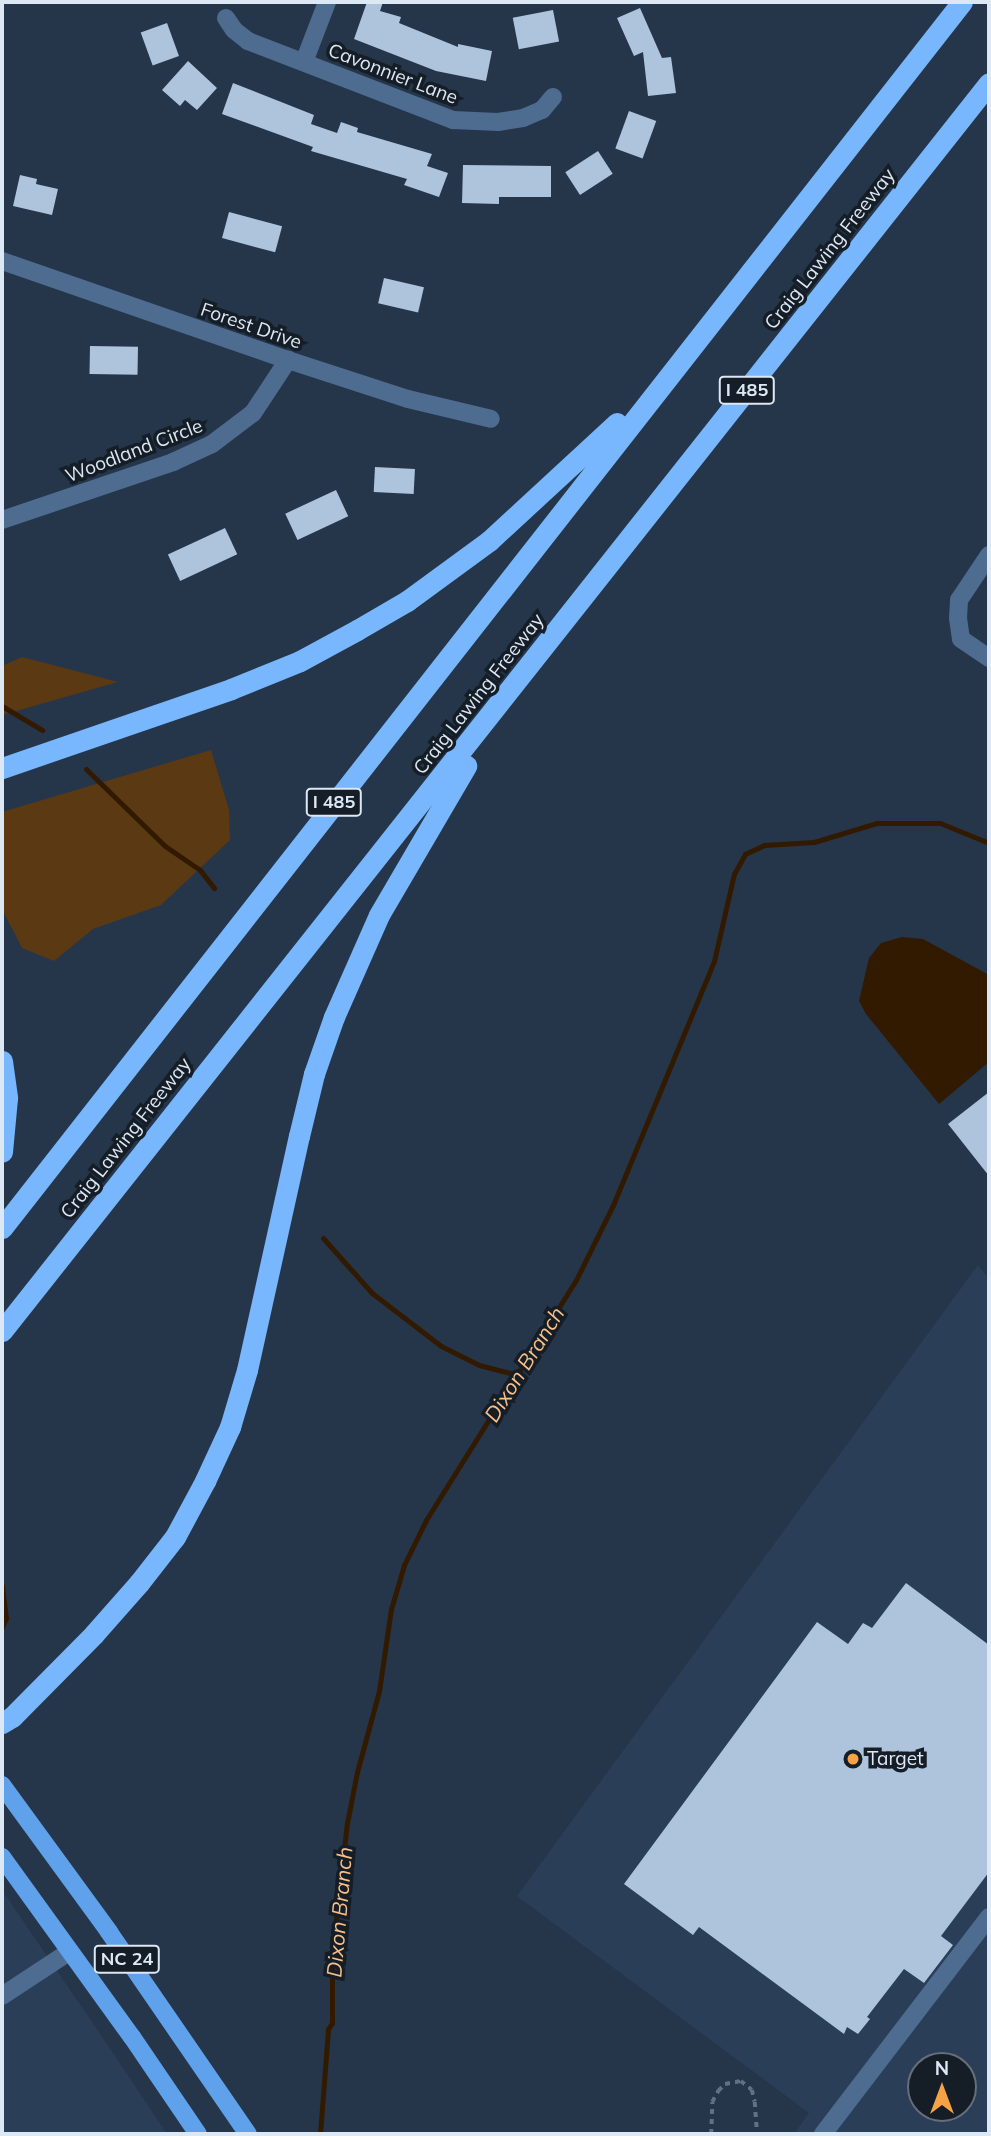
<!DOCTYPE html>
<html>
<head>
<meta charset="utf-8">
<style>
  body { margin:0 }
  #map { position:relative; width:991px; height:2136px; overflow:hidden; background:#25364a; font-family:Mulish,sans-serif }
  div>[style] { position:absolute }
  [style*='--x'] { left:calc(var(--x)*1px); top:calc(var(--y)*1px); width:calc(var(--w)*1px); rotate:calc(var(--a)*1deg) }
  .built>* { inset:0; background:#2a3e58 }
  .green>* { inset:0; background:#5b3912 }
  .water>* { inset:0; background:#321a00 }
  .stream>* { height:5px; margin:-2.5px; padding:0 2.5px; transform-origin:2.5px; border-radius:2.5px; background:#321a00 }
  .building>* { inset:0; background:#aec3dc; transform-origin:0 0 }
  .path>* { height:3.5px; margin-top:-1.75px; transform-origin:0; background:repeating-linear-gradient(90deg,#617082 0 5px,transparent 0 10px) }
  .minor>* { height:18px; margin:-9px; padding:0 9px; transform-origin:9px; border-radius:9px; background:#4d6c90 }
  .major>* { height:18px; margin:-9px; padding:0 9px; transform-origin:9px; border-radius:9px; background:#60a1eb }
  .highway>* { height:21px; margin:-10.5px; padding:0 10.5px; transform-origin:10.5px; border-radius:10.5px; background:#78b6fd }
  .dots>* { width:19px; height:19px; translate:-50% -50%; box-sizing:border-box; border:4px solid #151d26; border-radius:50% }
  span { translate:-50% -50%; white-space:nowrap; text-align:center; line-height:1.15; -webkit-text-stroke:7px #151d26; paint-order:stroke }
  .shield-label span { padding:2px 5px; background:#151d26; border:2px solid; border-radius:5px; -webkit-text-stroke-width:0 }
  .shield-label { font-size:18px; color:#dde8f5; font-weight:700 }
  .street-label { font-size:19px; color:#dde8f5 }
  .poi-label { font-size:19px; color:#dde8f5 }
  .left { translate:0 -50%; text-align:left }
  .water-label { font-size:21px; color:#f9c189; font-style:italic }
  .frame { position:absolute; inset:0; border:4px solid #dde8f5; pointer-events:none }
  .north { position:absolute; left:907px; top:2052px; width:70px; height:70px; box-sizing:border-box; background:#151d26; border:2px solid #656e79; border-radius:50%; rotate:0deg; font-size:19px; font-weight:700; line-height:28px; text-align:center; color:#dde8f5 }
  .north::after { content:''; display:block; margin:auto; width:24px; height:32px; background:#f5a345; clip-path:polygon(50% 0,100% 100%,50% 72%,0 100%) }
</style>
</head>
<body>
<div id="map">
  <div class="built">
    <i style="clip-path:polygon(evenodd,978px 1265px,989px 1279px,989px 2134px,794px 2134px,809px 2113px,517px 1896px,978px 1265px,921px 2066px,963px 2066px,963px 2108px,921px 2108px,921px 2066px)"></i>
    <i style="clip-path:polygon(2px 1890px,109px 2047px,167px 2134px,2px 2134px)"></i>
  </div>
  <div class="green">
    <i style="clip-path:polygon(22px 657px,118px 682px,2px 715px,2px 666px)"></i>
    <i style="clip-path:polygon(211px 750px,229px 810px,230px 840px,161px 905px,93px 929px,54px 961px,22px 948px,2px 909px,2px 812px)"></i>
  </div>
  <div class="water">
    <i style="clip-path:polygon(902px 937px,923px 939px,989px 975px,989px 1062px,939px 1104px,866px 1014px,859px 1001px,869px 958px,881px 943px)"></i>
  </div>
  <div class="stream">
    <i style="--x:2;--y:706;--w:47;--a:31"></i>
    <i style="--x:86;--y:769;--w:110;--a:44.3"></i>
    <i style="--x:165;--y:846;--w:42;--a:34.4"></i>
    <i style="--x:200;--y:870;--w:23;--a:52"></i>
    <i style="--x:323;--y:1238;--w:74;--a:48.3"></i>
    <i style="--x:372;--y:1293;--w:87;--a:37.5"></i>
    <i style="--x:441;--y:1346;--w:42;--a:26.6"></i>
    <i style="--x:479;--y:1365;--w:40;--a:14.4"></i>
    <i style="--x:2;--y:1586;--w:32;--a:83"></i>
    <i style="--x:6;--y:1618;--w:10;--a:114"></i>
    <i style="--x:320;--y:2134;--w:105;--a:-85.6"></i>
    <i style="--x:328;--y:2029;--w:7;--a:-56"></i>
    <i style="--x:332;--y:2023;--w:69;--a:-90"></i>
    <i style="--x:332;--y:1954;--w:132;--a:-83.5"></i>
    <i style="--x:347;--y:1823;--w:52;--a:-78.9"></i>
    <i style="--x:357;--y:1772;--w:84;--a:-74.8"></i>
    <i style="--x:379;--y:1691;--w:83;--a:-81.7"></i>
    <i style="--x:391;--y:1609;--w:46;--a:-73.5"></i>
    <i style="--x:404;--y:1565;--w:50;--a:-63.9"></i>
    <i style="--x:426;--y:1520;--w:283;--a:-58"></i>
    <i style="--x:576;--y:1280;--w:84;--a:-63.7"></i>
    <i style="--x:613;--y:1205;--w:264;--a:-67.5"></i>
    <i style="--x:714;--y:961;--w:89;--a:-77.1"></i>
    <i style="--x:734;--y:874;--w:23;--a:-61"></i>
    <i style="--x:745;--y:854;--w:21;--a:-25"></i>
    <i style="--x:764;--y:845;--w:50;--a:-3.4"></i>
    <i style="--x:814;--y:842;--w:66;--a:-16.8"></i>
    <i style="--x:877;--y:823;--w:63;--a:0"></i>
    <i style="--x:940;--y:823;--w:53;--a:22.2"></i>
  </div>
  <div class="building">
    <i style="clip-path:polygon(367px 2px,383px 2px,380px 11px,401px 17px,399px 23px,458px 47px,458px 44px,492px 51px,486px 81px,436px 71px,354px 39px)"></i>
    <i style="clip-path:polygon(640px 8px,662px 58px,671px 57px,676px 93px,648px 96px,643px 52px,634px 56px,617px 18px)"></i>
    <i style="left:553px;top:10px;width:32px;height:41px;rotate:79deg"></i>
    <i style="left:167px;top:23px;width:35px;height:28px;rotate:70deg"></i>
    <i style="clip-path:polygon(188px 61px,217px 88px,197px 110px,185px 100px,180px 106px,162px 90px)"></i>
    <i style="clip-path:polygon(233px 83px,314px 115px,311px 124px,337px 133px,341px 122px,358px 128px,357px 132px,432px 154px,427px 166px,448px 173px,439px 197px,404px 185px,407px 179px,311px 151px,313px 147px,222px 114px)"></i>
    <i style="left:629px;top:111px;width:29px;height:40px;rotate:20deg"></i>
    <i style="left:598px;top:151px;width:27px;height:39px;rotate:57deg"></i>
    <i style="clip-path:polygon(463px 165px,551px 166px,551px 197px,499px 197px,499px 204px,462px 203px)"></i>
    <i style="clip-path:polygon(20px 175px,37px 179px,36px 184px,58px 189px,52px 215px,13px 206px)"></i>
    <i style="left:229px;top:212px;width:55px;height:27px;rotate:15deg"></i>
    <i style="left:384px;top:278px;width:41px;height:26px;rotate:13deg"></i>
    <i style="left:90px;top:346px;width:48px;height:28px;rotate:1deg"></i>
    <i style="left:375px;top:467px;width:40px;height:25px;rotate:3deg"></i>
    <i style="left:336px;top:490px;width:29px;height:56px;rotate:65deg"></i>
    <i style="left:225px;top:528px;width:29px;height:63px;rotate:65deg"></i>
    <i style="clip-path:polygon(989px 1092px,989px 1176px,948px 1124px)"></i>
    <i style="clip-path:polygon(906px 1583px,989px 1645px,989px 1872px,941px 1936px,953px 1945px,924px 1983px,904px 1969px,867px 2017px,870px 2019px,858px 2034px,847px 2027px,844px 2034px,699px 1927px,693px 1935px,624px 1884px,817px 1622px,848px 1644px,863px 1623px,872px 1628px)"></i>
  </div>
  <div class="path">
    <i style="--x:711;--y:2134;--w:32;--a:-88"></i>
    <i style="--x:712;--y:2102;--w:13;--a:-61"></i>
    <i style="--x:718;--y:2091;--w:10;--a:-45"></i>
    <i style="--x:725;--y:2084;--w:16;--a:-11"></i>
    <i style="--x:741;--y:2081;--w:14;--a:39"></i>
    <i style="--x:752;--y:2090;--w:12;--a:76"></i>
    <i style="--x:755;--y:2102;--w:32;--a:86"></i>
  </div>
  <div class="minor">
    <i style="--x:226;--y:18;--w:14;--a:56"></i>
    <i style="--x:234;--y:30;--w:18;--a:38"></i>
    <i style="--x:248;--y:41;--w:220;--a:21.1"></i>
    <i style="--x:453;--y:120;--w:45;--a:2.5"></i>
    <i style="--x:498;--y:122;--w:25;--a:-9"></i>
    <i style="--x:523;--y:118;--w:21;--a:-23"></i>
    <i style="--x:542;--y:110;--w:17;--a:-50"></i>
    <i style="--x:304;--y:62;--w:64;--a:-69"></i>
    <i style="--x:2;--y:261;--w:303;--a:19.1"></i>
    <i style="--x:288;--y:360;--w:126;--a:18"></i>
    <i style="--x:408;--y:399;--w:85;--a:13.5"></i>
    <i style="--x:2;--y:520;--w:181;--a:-18.7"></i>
    <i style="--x:173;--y:462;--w:43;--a:-24.8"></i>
    <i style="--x:212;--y:444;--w:51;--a:-37.1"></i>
    <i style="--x:253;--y:413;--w:64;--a:-56.6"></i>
    <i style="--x:989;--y:555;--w:54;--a:123.7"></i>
    <i style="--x:959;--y:600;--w:18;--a:93"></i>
    <i style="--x:958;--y:618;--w:21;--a:82"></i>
    <i style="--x:961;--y:639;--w:34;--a:34"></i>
    <i style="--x:2;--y:1996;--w:80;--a:-33.3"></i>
    <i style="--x:823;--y:2134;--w:273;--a:-52.6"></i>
  </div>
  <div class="major">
    <i style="--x:2;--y:1785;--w:182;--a:53.9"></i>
    <i style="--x:109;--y:1932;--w:245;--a:55.5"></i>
    <i style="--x:2;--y:1857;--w:222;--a:54.2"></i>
    <i style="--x:132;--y:2037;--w:117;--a:55.8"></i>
  </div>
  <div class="highway">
    <i style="--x:2;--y:768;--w:242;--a:-19"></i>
    <i style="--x:231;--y:689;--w:74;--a:-22.1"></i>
    <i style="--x:300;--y:661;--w:65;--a:-28.5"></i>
    <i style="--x:357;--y:630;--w:58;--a:-30.1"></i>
    <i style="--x:407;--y:601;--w:102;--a:-36.2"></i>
    <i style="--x:489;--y:541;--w:174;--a:-42.7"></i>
    <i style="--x:2;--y:1061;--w:37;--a:82"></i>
    <i style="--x:7;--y:1098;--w:54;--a:95.3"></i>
    <i style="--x:2;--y:1228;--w:1557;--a:-51.94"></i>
    <i style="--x:2;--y:1331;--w:1591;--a:-51.66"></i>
    <i style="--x:2;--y:1723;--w:12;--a:-31"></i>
    <i style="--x:12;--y:1717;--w:117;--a:-45.3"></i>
    <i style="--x:94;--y:1634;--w:68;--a:-48.6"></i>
    <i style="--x:139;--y:1583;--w:58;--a:-52"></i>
    <i style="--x:175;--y:1537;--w:64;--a:-61.8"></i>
    <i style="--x:205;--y:1481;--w:60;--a:-65.2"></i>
    <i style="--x:230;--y:1427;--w:59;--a:-73.4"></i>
    <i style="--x:247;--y:1370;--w:240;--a:-77.5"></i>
    <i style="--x:299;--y:1136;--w:64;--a:-76.4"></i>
    <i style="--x:314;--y:1074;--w:60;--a:-70.7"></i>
    <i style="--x:334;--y:1017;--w:111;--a:-66.2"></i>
    <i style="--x:379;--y:915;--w:173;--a:-59.7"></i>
  </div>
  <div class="dots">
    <i style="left:853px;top:1759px;background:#f5a345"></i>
  </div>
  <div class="shield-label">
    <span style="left:747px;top:390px">I 485</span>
    <span style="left:334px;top:802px">I 485</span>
    <span style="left:127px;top:1959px">NC 24</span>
  </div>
  <div class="street-label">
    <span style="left:393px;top:74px;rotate:21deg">Cavonnier Lane</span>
    <span style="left:830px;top:249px;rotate:-52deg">Craig Lawing Freeway</span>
    <span style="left:251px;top:326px;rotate:19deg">Forest Drive</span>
    <span style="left:134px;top:451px;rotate:-21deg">Woodland Circle</span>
    <span style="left:479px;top:694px;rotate:-52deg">Craig Lawing Freeway</span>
    <span style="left:126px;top:1138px;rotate:-52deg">Craig Lawing Freeway</span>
  </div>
  <div class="poi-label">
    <span class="left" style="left:867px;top:1759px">Target</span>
  </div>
  <div class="water-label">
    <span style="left:524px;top:1364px;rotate:-58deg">Dixon Branch</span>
    <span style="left:339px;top:1912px;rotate:-85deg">Dixon Branch</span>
  </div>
  <div class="frame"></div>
  <div class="north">N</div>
</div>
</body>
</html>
